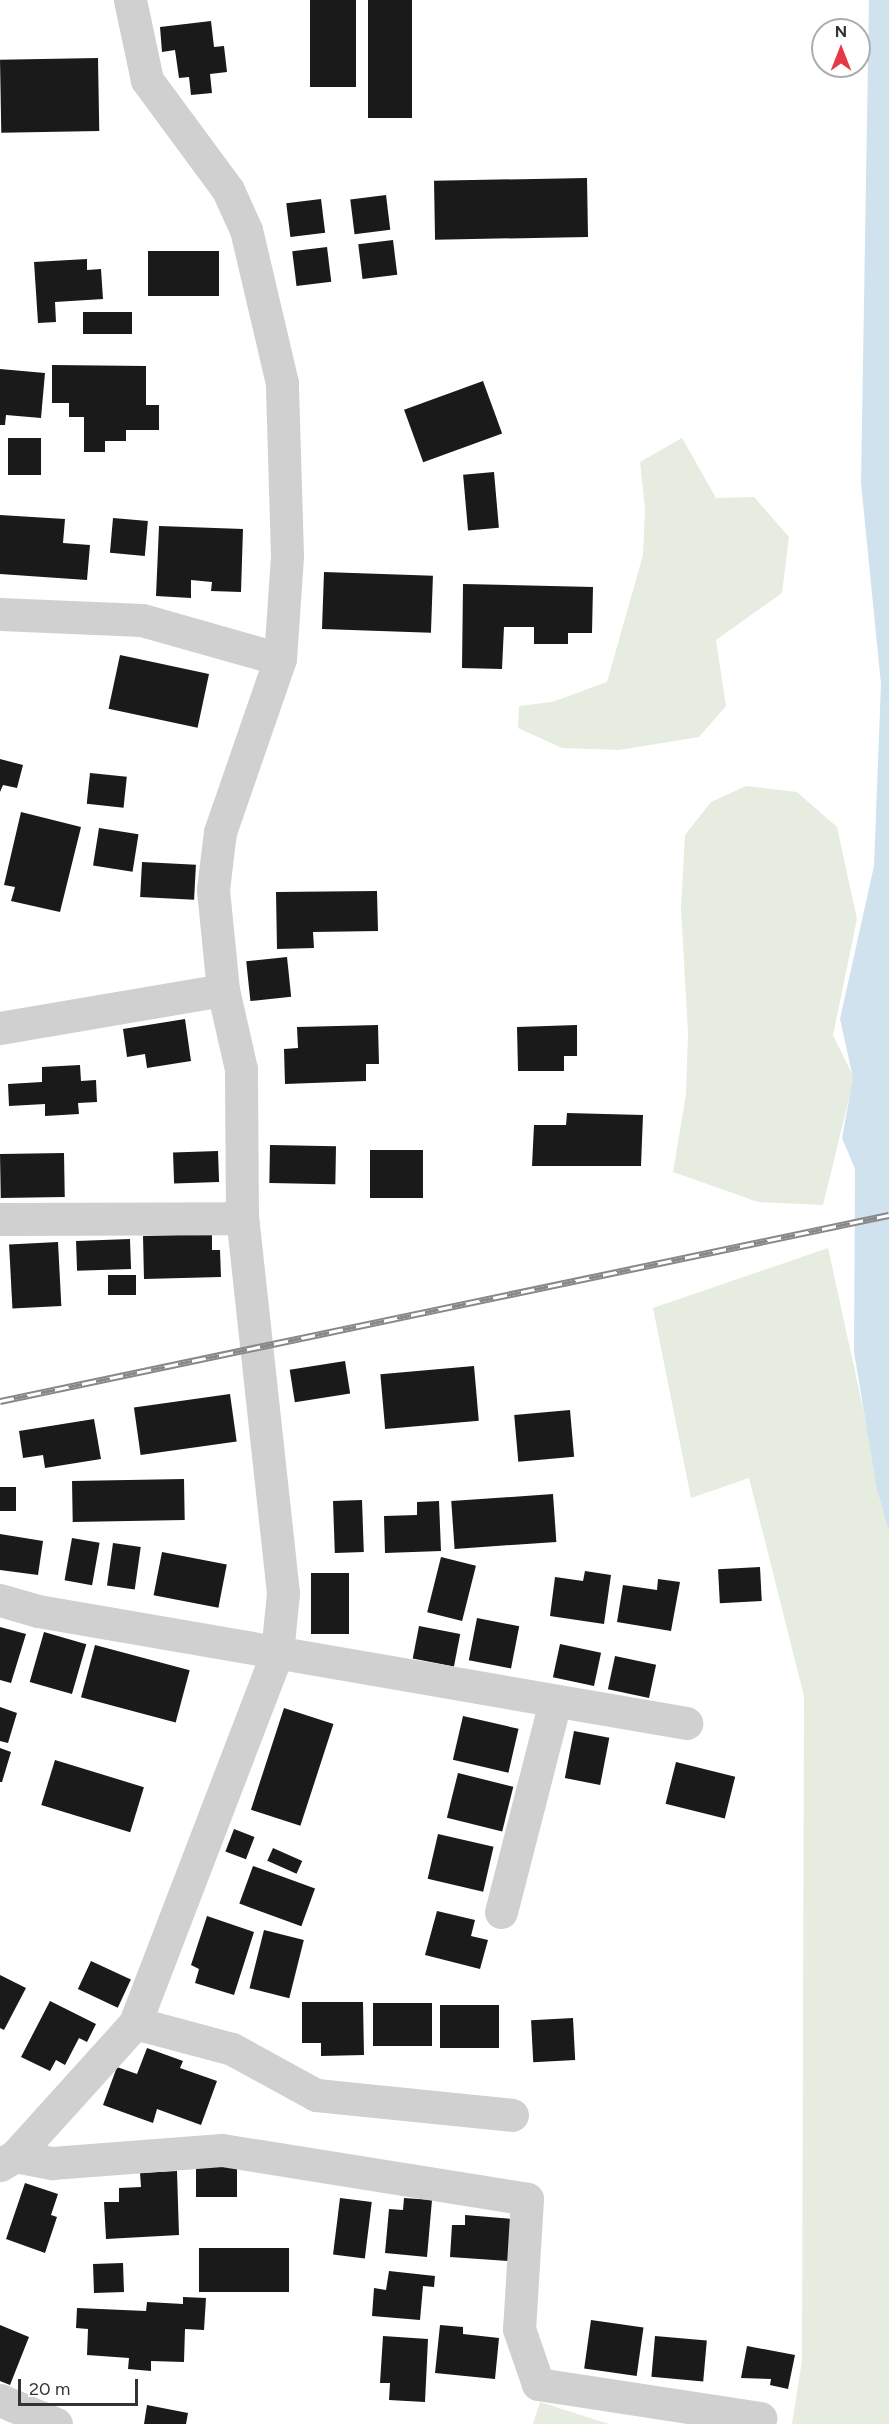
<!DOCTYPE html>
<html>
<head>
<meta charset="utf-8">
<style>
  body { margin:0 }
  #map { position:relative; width:889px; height:2424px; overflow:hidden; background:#fff; font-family:Figtree,sans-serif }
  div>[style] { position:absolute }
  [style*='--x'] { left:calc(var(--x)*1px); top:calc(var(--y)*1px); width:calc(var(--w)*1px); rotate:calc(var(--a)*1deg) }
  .green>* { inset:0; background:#e6ecdf }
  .water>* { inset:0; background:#cfe2ee }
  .building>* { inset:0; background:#1a1a1a; transform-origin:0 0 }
  .street>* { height:33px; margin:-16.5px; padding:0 16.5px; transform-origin:16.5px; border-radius:16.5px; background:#d0d0d0 }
  .rail>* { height:7px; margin-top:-3.5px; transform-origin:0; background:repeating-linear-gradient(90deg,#fff 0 14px,#888 0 28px); box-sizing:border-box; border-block:2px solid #888 }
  span { translate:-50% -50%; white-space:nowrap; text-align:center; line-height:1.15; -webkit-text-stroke:6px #fff; paint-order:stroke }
  .north { position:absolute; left:811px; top:18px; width:60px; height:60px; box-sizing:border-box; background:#fff; border:2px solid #adadad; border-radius:50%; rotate:0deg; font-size:16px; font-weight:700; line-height:24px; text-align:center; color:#333 }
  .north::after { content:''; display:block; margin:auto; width:21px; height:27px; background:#e63946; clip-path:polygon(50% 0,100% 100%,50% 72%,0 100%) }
  .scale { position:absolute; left:18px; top:2379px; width:120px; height:27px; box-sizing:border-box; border:3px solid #333; border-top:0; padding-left:8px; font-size:18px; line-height:21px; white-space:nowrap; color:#333; -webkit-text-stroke:4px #fff; paint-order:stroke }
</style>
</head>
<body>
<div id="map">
  <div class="green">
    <i style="clip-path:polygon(682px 438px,716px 498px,754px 497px,789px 537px,782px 593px,716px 640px,726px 706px,699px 737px,619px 750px,562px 748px,518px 728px,519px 706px,552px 702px,607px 682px,643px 555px,645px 509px,640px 462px)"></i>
    <i style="clip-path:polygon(746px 786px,797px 792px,837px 827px,857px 919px,833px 1035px,854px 1078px,823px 1205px,758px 1202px,673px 1172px,686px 1094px,688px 1033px,681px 908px,685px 835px,711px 802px)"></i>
    <i style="clip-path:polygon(828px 1248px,889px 1527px,889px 2424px,792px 2424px,802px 2360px,804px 1696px,749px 1478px,691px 1498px,653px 1308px)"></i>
    <i style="clip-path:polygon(540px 2402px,609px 2424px,533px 2424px)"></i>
  </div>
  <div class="water">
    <i style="clip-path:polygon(869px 0,889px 0,889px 1531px,877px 1489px,854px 1352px,855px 1169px,842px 1138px,853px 1078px,840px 1019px,874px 866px,881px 684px,861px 483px)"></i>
  </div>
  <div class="building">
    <i style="left:310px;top:0;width:46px;height:87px"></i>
    <i style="left:368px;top:0;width:44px;height:118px"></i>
    <i style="clip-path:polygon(211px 21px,214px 47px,224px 46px,227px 72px,210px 74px,212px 93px,191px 95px,189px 77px,179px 78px,175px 50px,162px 52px,160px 27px)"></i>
    <i style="left:98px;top:58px;width:73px;height:98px;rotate:89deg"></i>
    <i style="left:587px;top:178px;width:59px;height:153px;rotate:89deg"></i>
    <i style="left:386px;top:195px;width:35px;height:36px;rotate:83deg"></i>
    <i style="left:321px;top:199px;width:34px;height:35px;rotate:83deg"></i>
    <i style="left:393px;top:240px;width:35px;height:35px;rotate:83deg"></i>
    <i style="left:327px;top:247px;width:35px;height:35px;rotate:83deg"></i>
    <i style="left:148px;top:251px;width:71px;height:45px"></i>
    <i style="clip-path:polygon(87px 259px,87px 270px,101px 269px,103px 299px,55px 302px,56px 322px,38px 323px,34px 262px)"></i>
    <i style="left:83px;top:312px;width:49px;height:22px"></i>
    <i style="clip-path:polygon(52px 365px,146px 366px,146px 405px,159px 405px,159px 430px,126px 430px,126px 441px,105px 441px,105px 452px,84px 452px,84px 417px,69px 417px,69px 403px,52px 403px)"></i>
    <i style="clip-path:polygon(0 369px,45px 373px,41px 418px,6px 415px,5px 425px,0 425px)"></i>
    <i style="left:483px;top:381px;width:56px;height:84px;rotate:70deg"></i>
    <i style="left:8px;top:438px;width:33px;height:37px"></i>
    <i style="left:494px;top:472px;width:56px;height:31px;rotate:85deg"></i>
    <i style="clip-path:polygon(0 515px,65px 519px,63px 543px,90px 545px,87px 580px,0 574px)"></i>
    <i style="left:113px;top:518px;width:35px;height:35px;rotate:5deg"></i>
    <i style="clip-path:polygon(159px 526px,243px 529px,241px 592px,211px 591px,212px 582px,191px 580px,191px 598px,156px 596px)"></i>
    <i style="left:324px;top:572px;width:109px;height:57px;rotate:2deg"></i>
    <i style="clip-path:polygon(463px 584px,593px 587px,592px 633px,568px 633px,568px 644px,534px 644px,534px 627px,504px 627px,502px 669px,462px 668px)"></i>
    <i style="left:120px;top:655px;width:91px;height:55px;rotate:12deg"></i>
    <i style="clip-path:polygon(0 759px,23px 765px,17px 788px,3px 785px,0 792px)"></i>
    <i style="left:90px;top:773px;width:37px;height:31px;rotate:6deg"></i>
    <i style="clip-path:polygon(21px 812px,81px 827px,60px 912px,11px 901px,15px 887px,4px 885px)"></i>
    <i style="left:99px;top:828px;width:40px;height:38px;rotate:9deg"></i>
    <i style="left:142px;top:862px;width:54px;height:35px;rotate:3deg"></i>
    <i style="clip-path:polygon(377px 891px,378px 931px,313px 932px,314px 948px,277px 949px,276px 892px)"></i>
    <i style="left:287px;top:957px;width:40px;height:41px;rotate:84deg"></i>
    <i style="clip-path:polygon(185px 1019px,191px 1061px,147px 1068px,145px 1054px,127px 1057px,123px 1029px)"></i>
    <i style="clip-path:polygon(378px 1025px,379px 1064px,366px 1064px,366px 1081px,285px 1084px,284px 1049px,298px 1048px,297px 1027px)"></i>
    <i style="clip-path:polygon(577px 1025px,577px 1056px,564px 1056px,564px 1071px,518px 1071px,517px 1027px)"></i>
    <i style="clip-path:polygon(80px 1065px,81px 1081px,96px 1080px,97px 1102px,78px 1103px,79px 1114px,45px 1116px,45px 1104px,9px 1106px,8px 1084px,42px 1082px,42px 1067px)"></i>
    <i style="clip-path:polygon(567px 1113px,643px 1115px,641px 1166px,532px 1166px,534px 1125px,566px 1125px)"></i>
    <i style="left:270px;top:1145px;width:66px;height:38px;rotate:1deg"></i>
    <i style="left:423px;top:1150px;width:48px;height:53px;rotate:90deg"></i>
    <i style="left:218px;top:1151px;width:31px;height:45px;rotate:88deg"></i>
    <i style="left:64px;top:1153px;width:44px;height:64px;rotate:89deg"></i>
    <i style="clip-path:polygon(212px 1234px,212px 1250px,220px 1250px,221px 1277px,144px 1279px,143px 1236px)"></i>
    <i style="left:130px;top:1239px;width:30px;height:54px;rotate:88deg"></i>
    <i style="left:58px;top:1242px;width:64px;height:49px;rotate:87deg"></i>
    <i style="left:136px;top:1275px;width:20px;height:28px;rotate:90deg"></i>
    <i style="left:345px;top:1361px;width:33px;height:56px;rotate:81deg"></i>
    <i style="left:474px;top:1366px;width:55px;height:94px;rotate:85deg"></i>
    <i style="left:230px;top:1394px;width:48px;height:97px;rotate:82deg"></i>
    <i style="left:570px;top:1410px;width:47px;height:56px;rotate:85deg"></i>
    <i style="clip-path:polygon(94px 1419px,101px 1459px,45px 1468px,43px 1455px,23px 1458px,19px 1431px)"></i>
    <i style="left:184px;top:1479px;width:41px;height:112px;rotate:89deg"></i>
    <i style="left:0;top:1487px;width:16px;height:24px"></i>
    <i style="left:553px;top:1494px;width:48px;height:102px;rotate:86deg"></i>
    <i style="left:362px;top:1500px;width:52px;height:29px;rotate:88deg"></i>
    <i style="clip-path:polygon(439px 1501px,441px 1551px,385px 1553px,384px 1516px,417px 1515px,417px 1502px)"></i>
    <i style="clip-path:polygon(0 1534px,43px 1541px,38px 1575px,0 1570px)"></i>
    <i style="left:72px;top:1538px;width:28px;height:43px;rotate:10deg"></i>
    <i style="left:113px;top:1543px;width:28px;height:43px;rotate:8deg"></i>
    <i style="left:162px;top:1552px;width:66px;height:44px;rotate:11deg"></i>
    <i style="left:441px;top:1557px;width:36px;height:57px;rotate:14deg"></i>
    <i style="left:760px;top:1567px;width:34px;height:42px;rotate:87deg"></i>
    <i style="clip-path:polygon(585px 1571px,611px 1575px,604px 1624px,550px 1616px,555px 1577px,583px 1581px)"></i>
    <i style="left:311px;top:1573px;width:38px;height:61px"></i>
    <i style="clip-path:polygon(658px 1579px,680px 1582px,671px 1631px,617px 1622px,623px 1585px,657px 1590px)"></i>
    <i style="left:477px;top:1618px;width:43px;height:43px;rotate:11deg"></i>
    <i style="left:419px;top:1626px;width:42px;height:33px;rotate:11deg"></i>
    <i style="clip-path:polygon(0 1627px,26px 1634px,11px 1683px,0 1680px)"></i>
    <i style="left:44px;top:1632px;width:44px;height:52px;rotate:16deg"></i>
    <i style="left:560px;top:1644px;width:42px;height:34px;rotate:12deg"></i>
    <i style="left:95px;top:1645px;width:98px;height:54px;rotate:15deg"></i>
    <i style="left:615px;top:1656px;width:42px;height:34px;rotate:12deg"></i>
    <i style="clip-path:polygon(0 1707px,17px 1713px,8px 1743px,0 1741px)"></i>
    <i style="left:284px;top:1708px;width:52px;height:107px;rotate:18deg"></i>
    <i style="left:463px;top:1716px;width:57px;height:45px;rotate:13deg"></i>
    <i style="left:574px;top:1731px;width:36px;height:48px;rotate:11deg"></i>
    <i style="clip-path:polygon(0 1748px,11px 1752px,2px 1782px,0 1782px)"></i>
    <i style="left:55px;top:1760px;width:93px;height:47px;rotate:17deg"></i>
    <i style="left:676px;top:1762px;width:61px;height:43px;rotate:14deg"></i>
    <i style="left:458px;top:1773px;width:57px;height:46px;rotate:14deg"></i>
    <i style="left:234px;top:1829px;width:22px;height:24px;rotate:21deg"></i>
    <i style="left:438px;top:1834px;width:57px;height:46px;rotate:13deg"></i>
    <i style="left:273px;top:1848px;width:32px;height:14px;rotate:24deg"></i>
    <i style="left:253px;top:1866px;width:66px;height:40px;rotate:20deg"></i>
    <i style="clip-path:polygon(437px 1911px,475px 1920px,471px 1936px,488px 1940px,480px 1969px,425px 1955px)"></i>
    <i style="clip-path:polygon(207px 1916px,254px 1932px,234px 1995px,195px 1983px,199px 1969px,191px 1965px)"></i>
    <i style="left:264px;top:1930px;width:41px;height:60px;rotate:14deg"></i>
    <i style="left:91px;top:1961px;width:44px;height:31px;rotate:25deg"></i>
    <i style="clip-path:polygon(0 1975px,26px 1988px,4px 2030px,0 2028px)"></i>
    <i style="clip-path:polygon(50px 2001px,96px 2024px,87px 2042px,79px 2038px,65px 2065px,56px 2060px,50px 2071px,21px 2057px)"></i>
    <i style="clip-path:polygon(302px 2002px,363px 2002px,364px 2055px,321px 2056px,321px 2043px,302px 2043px)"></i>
    <i style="left:373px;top:2003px;width:59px;height:43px"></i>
    <i style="left:440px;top:2005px;width:59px;height:43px"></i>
    <i style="left:573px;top:2018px;width:42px;height:42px;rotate:87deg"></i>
    <i style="clip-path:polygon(147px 2048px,183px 2061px,180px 2068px,217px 2081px,201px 2125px,157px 2109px,153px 2123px,103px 2105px,117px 2067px,137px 2074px)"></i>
    <i style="left:196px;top:2166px;width:41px;height:31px"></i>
    <i style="clip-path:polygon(177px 2171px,179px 2235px,106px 2239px,104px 2202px,119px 2202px,119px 2188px,141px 2187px,140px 2173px)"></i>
    <i style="clip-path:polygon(25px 2183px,58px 2194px,51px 2215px,57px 2217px,45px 2253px,6px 2239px)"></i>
    <i style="left:340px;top:2198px;width:32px;height:57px;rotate:7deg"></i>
    <i style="clip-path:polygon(404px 2198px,432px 2200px,427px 2257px,385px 2253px,389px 2209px,403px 2210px)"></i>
    <i style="clip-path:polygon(465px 2215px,512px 2219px,508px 2261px,450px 2257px,452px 2225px,465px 2225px)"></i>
    <i style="left:199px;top:2248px;width:90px;height:44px"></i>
    <i style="left:123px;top:2263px;width:29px;height:30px;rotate:88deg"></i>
    <i style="clip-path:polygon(389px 2271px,435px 2276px,434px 2287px,423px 2286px,420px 2320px,372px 2316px,374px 2288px,386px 2290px)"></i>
    <i style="clip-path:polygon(183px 2297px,206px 2298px,204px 2330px,185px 2329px,184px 2362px,151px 2361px,151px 2371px,128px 2369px,129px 2358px,87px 2355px,88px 2329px,76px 2328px,77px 2308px,146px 2311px,147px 2302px,183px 2304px)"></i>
    <i style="left:591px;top:2320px;width:53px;height:49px;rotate:8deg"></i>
    <i style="clip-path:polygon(0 2325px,29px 2337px,10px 2385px,0 2381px)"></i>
    <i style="clip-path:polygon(440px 2325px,463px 2327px,463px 2334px,499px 2338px,495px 2379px,435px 2373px)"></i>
    <i style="clip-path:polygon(383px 2336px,428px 2339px,425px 2402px,389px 2400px,390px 2383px,380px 2383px)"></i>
    <i style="left:655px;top:2336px;width:52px;height:41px;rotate:5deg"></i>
    <i style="clip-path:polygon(747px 2346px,795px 2355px,788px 2389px,770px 2385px,771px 2379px,741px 2378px)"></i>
    <i style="clip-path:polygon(147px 2405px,188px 2413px,186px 2424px,144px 2424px)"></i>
  </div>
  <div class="street">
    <i style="--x:0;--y:614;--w:142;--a:2.4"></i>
    <i style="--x:142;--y:620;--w:143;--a:15.8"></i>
    <i style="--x:0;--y:1028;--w:226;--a:-9.7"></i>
    <i style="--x:0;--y:1219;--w:242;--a:-0.2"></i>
    <i style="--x:0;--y:1600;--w:40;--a:16"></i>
    <i style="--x:38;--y:1611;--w:658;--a:9.81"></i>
    <i style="--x:501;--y:1912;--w:218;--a:-75.6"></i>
    <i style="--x:135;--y:2023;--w:100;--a:15"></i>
    <i style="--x:232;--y:2049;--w:96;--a:28.7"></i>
    <i style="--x:316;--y:2095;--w:197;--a:5.8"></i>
    <i style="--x:15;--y:2156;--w:38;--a:11"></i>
    <i style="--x:52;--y:2163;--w:170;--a:-4.4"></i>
    <i style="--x:222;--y:2150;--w:309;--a:9.1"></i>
    <i style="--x:527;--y:2199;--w:130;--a:93.5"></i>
    <i style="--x:519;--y:2329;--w:58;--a:70.9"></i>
    <i style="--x:538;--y:2384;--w:225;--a:8.7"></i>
    <i style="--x:0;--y:2165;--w:17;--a:-31"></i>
    <i style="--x:15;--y:2156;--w:179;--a:-47.9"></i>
    <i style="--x:135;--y:2023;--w:396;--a:-69"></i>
    <i style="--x:277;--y:1653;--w:60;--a:-84.3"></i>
    <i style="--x:283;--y:1593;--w:377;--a:-96.2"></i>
    <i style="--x:242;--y:1218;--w:149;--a:-90.4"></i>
    <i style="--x:241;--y:1069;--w:81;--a:-102.8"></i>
    <i style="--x:223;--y:990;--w:101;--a:-95.7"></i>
    <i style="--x:213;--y:889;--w:57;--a:-83"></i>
    <i style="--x:220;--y:832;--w:183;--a:-70.9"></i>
    <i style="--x:280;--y:659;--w:103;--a:-86.1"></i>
    <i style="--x:287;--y:556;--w:173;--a:-91.7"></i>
    <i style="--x:282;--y:383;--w:157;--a:-103.2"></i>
    <i style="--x:246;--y:230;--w:44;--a:-114.2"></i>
    <i style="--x:228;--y:190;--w:137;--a:-126.4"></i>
    <i style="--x:147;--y:80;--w:82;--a:-102"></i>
    <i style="--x:0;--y:2400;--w:61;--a:23.2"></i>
  </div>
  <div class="rail">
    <i style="--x:0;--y:1401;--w:908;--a:-11.82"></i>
  </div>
  <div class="north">N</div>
  <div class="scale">20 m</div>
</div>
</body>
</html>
